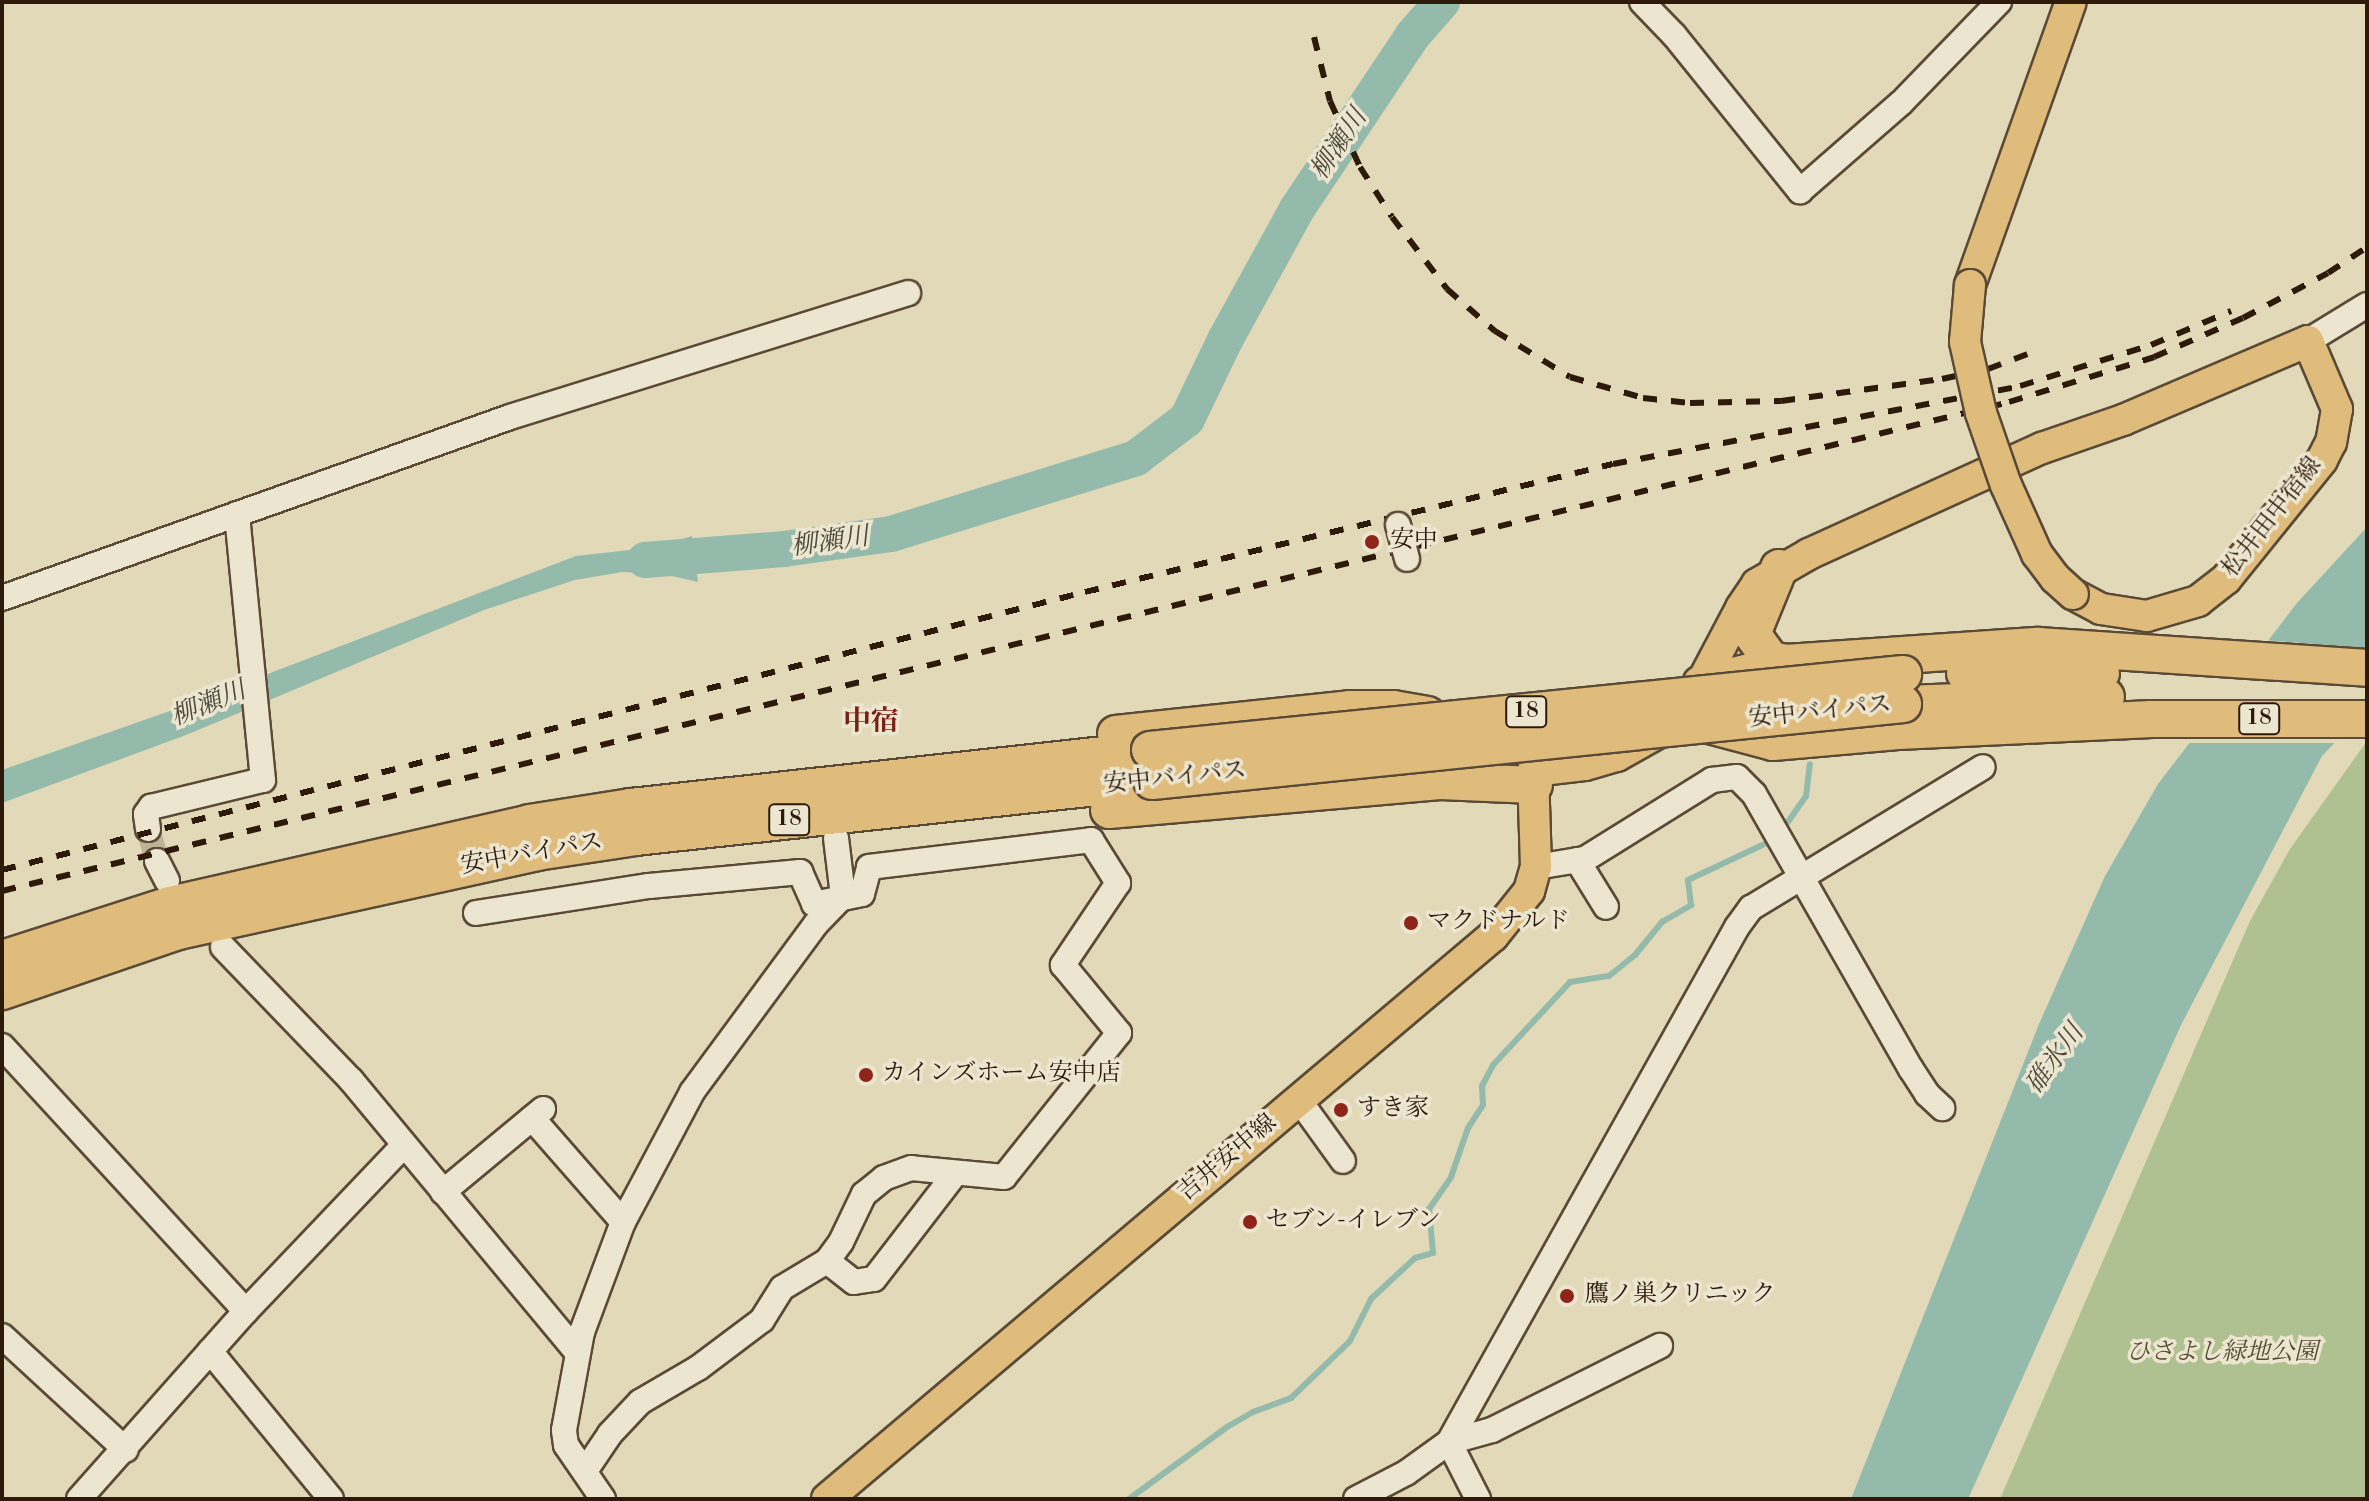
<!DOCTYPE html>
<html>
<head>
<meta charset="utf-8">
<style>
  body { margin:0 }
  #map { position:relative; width:2369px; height:1501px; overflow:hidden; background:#e1d9b7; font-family:"Old Standard TT","Noto Serif JP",serif }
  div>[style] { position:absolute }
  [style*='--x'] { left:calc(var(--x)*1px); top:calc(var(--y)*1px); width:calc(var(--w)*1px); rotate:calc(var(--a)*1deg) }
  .green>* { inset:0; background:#afc091 }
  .water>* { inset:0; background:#94baac }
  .pier>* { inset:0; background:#e1d9b7 }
  .stream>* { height:6px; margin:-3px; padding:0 3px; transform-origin:3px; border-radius:3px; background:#94baac }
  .river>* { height:36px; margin:-18px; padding:0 18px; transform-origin:18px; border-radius:18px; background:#94baac }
  .minor-tunnel>* { height:24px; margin-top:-12px; transform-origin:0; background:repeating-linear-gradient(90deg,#bdb395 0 24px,transparent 0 36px) }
  .roads { filter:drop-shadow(2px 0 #5a4a36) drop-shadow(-2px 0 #5a4a36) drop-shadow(0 2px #5a4a36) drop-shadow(0 -2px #5a4a36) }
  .minor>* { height:24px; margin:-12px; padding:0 12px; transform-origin:12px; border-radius:12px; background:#ece6d0 }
  .major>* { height:30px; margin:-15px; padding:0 15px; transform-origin:15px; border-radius:15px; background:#e0bc7c }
  .highway>* { height:36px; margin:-18px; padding:0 18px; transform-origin:18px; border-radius:18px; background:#e0bc7c }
  .rail>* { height:6px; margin-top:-3px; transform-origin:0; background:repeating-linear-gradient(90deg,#2d1a0b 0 14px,transparent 0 28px) }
  .bridges { filter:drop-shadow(2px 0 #5a4a36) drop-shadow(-2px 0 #5a4a36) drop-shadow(0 2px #5a4a36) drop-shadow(0 -2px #5a4a36) }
  .minor-bridge>* { height:24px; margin:-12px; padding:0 12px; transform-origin:12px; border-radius:12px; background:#ece6d0 }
  .major-bridge>* { height:30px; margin:-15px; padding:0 15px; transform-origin:15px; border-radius:15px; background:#e0bc7c }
  .highway-bridge>* { height:36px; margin:-18px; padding:0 18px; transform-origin:18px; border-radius:18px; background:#e0bc7c }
  .dots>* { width:22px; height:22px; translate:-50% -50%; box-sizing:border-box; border:4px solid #ece6d0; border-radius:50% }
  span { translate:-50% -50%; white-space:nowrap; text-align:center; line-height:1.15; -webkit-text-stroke:7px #ece6d0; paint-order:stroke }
  .shield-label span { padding:2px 6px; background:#ece6d0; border:2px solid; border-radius:6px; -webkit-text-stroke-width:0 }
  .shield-label { font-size:22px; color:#2d1a0b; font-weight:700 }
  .street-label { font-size:24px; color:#2d1a0b }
  .poi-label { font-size:24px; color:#2d1a0b }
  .left { translate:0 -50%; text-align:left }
  .park-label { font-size:24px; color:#544c33; font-style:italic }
  .water-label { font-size:26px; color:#4c4a3b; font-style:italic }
  .quarter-label { font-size:28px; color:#7a1f14; font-weight:700 }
  .frame { position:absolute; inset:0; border:4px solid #2d1a0b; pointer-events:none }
</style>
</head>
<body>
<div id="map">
  <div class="green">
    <i style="clip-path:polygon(2367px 741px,2367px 1499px,2000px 1499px,2250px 921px,2290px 849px)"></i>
  </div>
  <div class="water">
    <i style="clip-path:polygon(2367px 527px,2367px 709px,2322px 756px,2181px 1025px,1968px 1499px,1851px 1499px,2039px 1024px,2105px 876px,2158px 784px,2297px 603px)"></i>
    <i style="clip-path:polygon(692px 536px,698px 582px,663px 574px,622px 572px,575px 580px,484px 610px,186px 735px,2px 803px,2px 770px,184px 706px,576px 556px,657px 547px)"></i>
  </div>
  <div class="pier">
    <i style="clip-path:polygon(2264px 640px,2367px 648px,2367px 715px,2340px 743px,2185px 743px)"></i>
  </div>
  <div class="stream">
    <i style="--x:1783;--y:829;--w:40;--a:-55.1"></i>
    <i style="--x:1806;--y:796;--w:32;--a:-83"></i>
    <i style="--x:1129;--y:1499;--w:122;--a:-36.3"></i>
    <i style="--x:1227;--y:1427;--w:30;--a:-30"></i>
    <i style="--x:1253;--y:1412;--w:40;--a:-20.2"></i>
    <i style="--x:1291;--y:1398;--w:82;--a:-44"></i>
    <i style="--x:1350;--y:1341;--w:47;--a:-63.4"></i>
    <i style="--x:1371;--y:1299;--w:60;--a:-43"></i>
    <i style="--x:1415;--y:1258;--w:19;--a:-16"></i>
    <i style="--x:1433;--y:1253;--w:44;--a:-95.2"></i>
    <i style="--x:1429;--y:1209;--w:39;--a:-55"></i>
    <i style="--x:1451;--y:1177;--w:52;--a:-70.9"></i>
    <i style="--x:1468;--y:1128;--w:27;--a:-57"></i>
    <i style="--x:1483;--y:1105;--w:19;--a:-93"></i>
    <i style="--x:1482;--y:1086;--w:24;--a:-62"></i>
    <i style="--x:1493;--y:1065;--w:113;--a:-47.1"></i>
    <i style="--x:1570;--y:982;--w:39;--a:-9"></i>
    <i style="--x:1609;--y:976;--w:33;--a:-39"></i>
    <i style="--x:1635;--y:955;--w:43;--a:-50.7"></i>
    <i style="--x:1662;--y:922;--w:34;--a:-30"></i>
    <i style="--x:1691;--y:905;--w:25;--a:-97"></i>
    <i style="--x:1688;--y:880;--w:94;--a:-25.2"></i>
  </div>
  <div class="river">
    <i style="--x:645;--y:560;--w:139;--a:-4.5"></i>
    <i style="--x:784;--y:549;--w:108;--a:-8"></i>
    <i style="--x:891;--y:534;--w:257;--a:-17.2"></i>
    <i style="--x:1136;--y:458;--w:64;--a:-37.4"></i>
    <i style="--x:1187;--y:419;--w:88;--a:-64.3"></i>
    <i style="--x:1225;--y:340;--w:149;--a:-61.2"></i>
    <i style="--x:1297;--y:209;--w:209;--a:-56.3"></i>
    <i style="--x:1413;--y:35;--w:44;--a:-48.7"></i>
  </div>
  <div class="minor-tunnel">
    <i style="--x:148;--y:829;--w:33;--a:74"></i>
  </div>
  <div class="roads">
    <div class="minor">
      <i style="--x:1642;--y:2;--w:46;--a:45.9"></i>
      <i style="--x:1674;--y:35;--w:201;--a:51.1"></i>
      <i style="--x:1800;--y:191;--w:134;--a:-41.1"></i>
      <i style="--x:1901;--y:103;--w:141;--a:-45.9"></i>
      <i style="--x:2308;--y:341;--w:69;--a:-31.4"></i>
      <i style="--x:2;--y:598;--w:539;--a:-19.61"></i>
      <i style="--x:510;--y:417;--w:417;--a:-17.3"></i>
      <i style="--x:148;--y:829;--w:15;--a:-98"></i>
      <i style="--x:146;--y:814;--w:9;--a:-54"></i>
      <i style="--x:151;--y:807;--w:115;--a:-13.6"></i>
      <i style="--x:263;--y:780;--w:267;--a:-95.6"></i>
      <i style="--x:1577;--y:860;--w:55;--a:58.3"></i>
      <i style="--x:157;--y:861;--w:22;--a:63"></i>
      <i style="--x:1536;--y:867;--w:50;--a:-9.3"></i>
      <i style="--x:1585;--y:859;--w:150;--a:-31.9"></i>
      <i style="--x:1712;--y:780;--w:25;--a:-7"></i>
      <i style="--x:1737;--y:777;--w:24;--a:45"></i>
      <i style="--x:1754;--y:794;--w:317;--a:60.3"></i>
      <i style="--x:1911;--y:1069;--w:30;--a:57"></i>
      <i style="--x:1927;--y:1094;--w:21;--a:43"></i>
      <i style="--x:476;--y:913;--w:175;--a:-8.9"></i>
      <i style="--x:649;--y:886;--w:152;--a:-5.3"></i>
      <i style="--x:800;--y:872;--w:35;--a:66"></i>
      <i style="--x:814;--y:904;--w:49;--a:-11.8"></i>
      <i style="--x:862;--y:894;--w:28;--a:-75"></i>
      <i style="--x:869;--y:867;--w:224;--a:-6.9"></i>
      <i style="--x:1091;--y:840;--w:51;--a:57.9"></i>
      <i style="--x:1118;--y:883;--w:99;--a:123.9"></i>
      <i style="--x:1063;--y:965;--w:88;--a:50.5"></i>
      <i style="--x:1119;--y:1033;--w:184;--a:128.6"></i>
      <i style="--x:1004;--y:1177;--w:93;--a:-174.5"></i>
      <i style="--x:911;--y:1168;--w:29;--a:160"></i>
      <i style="--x:884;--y:1178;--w:26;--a:141"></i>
      <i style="--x:864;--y:1194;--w:53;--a:115.6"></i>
      <i style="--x:841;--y:1242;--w:24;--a:126"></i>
      <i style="--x:827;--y:1261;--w:52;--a:149"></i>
      <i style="--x:782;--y:1288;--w:38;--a:122"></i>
      <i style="--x:762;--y:1320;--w:80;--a:143.1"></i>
      <i style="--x:698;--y:1368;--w:67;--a:149.6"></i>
      <i style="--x:640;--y:1402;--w:44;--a:133.2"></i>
      <i style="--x:610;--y:1434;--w:45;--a:124"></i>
      <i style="--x:223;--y:947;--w:185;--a:46.1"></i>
      <i style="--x:351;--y:1080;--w:354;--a:50.3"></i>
      <i style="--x:2;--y:1046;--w:360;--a:47.4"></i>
      <i style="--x:1299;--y:1100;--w:75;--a:54.2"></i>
      <i style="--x:532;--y:1118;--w:138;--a:48.8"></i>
      <i style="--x:443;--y:1192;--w:130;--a:-39.7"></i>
      <i style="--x:827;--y:1261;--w:34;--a:38"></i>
      <i style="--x:854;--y:1282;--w:20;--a:-9"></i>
      <i style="--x:874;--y:1279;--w:131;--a:-52.4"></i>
      <i style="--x:2;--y:1336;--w:168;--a:42.6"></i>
      <i style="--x:210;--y:1351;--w:191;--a:50.7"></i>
      <i style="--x:1449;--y:1442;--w:45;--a:-15.6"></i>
      <i style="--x:1492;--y:1430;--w:188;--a:-26.6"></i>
      <i style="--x:1449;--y:1442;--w:64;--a:63"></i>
      <i style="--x:79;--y:1499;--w:251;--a:-48.4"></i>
      <i style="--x:246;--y:1311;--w:229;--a:-46.4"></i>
      <i style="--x:603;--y:1499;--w:65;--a:-124.4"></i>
      <i style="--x:566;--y:1445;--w:15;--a:-98"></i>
      <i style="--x:564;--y:1430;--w:100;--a:-79.6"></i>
      <i style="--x:582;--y:1332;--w:117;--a:-69.6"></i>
      <i style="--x:623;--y:1222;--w:147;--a:-62"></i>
      <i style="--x:692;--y:1092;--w:209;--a:-53.6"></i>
      <i style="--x:816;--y:924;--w:39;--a:-46"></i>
      <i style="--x:843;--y:896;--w:58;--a:-96.9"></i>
      <i style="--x:1356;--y:1499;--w:56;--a:-27.5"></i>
      <i style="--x:1406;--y:1473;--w:53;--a:-35.8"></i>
      <i style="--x:1449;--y:1442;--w:590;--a:-60.79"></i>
      <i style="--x:1737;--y:927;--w:24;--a:-54"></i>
      <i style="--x:1751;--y:908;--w:271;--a:-31.3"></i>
    </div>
    <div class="major">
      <i style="--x:1970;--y:285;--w:300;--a:-70.4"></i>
      <i style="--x:827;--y:1499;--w:872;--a:-40.21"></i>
      <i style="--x:1493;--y:936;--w:58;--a:-51.3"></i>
      <i style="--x:1529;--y:891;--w:25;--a:-74"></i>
      <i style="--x:1536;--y:867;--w:96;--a:-91.8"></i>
      <i style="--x:1533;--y:771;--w:52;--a:-6.6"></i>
      <i style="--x:1585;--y:765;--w:33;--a:-16"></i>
      <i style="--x:1617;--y:756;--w:53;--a:-29.5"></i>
      <i style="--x:1663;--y:730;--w:60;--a:-50.4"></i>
      <i style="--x:1701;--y:684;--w:86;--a:-62.2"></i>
      <i style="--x:1741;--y:608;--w:29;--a:-56"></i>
      <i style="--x:1757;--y:584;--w:60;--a:-30"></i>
      <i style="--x:1809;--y:554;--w:256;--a:-24.5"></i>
      <i style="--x:2042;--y:448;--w:86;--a:-19.1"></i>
      <i style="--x:2123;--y:420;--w:201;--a:-23.1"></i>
      <i style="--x:2308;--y:341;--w:74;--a:66.9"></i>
      <i style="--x:2337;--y:409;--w:34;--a:100"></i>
      <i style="--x:2331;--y:442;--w:20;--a:117"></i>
      <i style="--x:2322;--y:460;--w:153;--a:128.9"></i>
      <i style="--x:2226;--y:579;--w:36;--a:142"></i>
      <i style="--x:2198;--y:601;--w:53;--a:163.6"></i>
      <i style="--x:2147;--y:616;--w:47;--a:-171.3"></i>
      <i style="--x:2101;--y:609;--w:32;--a:-152"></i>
    </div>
    <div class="highway">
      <i style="--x:1779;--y:568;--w:71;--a:112.2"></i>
      <i style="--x:1752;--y:634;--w:32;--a:54"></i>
      <i style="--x:1771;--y:660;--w:15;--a:11"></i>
      <i style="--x:1965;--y:673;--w:136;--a:0"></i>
      <i style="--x:1701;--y:684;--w:88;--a:-13.9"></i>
      <i style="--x:1786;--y:663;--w:253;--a:-3.9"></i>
      <i style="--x:2038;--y:646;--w:330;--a:3.8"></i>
      <i style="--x:1903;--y:704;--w:203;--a:-2"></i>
      <i style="--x:1706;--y:724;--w:69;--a:15"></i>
      <i style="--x:1773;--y:742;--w:125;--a:-5"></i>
      <i style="--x:1898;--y:731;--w:254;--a:-2.7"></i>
      <i style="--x:2152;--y:719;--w:215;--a:0"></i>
      <i style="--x:1116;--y:734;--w:235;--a:-6.1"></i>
      <i style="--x:1350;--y:709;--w:43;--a:0"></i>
      <i style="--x:1393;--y:709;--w:35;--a:10"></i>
      <i style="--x:1109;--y:810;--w:332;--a:-5"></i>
      <i style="--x:1440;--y:781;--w:94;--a:2.4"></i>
      <i style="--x:2;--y:959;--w:176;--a:-17.8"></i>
      <i style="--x:170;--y:905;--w:369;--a:-12.8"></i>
      <i style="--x:530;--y:823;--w:102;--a:-9"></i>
      <i style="--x:631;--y:807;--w:522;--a:-6.27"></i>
      <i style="--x:2;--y:991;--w:186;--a:-18.8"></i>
      <i style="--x:178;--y:931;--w:367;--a:-12.4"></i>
      <i style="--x:536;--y:852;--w:100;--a:-8.6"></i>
      <i style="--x:635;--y:837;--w:520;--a:-6.18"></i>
    </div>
  </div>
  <div class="rail">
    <i style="--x:1314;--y:37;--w:66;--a:76"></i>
    <i style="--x:1330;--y:101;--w:72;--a:65.6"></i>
    <i style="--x:1360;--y:167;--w:59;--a:57.4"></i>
    <i style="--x:1392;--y:217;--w:91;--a:52.6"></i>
    <i style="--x:1447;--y:289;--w:64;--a:41.2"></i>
    <i style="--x:1495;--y:331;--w:88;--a:31.5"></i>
    <i style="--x:1570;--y:377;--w:76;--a:16"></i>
    <i style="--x:1643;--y:398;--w:47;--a:6.1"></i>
    <i style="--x:1690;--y:403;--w:91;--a:-1.3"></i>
    <i style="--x:1781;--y:401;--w:162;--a:-7.8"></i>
    <i style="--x:1942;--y:379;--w:47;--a:-12.3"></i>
    <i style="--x:1988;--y:369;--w:48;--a:-20.7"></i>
    <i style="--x:2;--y:870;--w:1118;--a:-14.4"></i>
    <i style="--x:1085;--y:592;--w:543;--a:-13.63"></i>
    <i style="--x:1613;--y:464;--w:414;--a:-10.8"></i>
    <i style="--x:2020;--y:386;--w:137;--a:-17.4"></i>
    <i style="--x:2151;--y:345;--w:87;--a:-23"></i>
    <i style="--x:2;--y:891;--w:2066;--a:-13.69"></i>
    <i style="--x:2009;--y:402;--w:152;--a:-17.2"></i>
    <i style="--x:2154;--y:357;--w:97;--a:-23.7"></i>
    <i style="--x:2243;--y:318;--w:96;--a:-27.9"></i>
    <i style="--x:2328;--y:273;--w:47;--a:-33.7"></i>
  </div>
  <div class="bridges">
    <div class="minor-bridge">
      <i style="--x:1398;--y:525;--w:35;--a:75"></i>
    </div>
    <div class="major-bridge">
      <i style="--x:1970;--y:285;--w:57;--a:95"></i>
      <i style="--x:1965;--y:342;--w:73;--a:77.3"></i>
      <i style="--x:1981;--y:413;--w:76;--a:70.9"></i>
      <i style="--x:2006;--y:485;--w:76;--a:65.8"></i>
      <i style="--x:2037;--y:554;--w:30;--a:53"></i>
      <i style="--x:2055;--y:578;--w:24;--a:42"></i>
    </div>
    <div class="highway-bridge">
      <i style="--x:1150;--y:750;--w:757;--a:-5.76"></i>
      <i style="--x:1152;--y:781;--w:755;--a:-5.85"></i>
    </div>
  </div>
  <div class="dots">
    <i style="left:1372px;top:542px;background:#8f2418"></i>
    <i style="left:1411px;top:923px;background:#8f2418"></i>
    <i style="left:866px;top:1075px;background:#8f2418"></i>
    <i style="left:1341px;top:1110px;background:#8f2418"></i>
    <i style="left:1250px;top:1222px;background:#8f2418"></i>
    <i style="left:1567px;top:1296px;background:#8f2418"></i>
  </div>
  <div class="shield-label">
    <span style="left:1526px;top:712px">18</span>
    <span style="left:2259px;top:719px">18</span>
    <span style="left:789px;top:820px">18</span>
  </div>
  <div class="street-label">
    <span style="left:2273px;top:518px;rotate:-52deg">松井田中宿線</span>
    <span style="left:1820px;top:713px;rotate:-6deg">安中バイパス</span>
    <span style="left:1175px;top:779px;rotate:-6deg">安中バイパス</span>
    <span style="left:532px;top:855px;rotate:-10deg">安中バイパス</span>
    <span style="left:1228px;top:1159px;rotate:-40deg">吉井安中線</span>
  </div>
  <div class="poi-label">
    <span class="left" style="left:1390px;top:542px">安中</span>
    <span class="left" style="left:1427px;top:923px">マクドナルド</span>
    <span class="left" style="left:882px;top:1075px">カインズホーム安中店</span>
    <span class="left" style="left:1357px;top:1110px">すき家</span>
    <span class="left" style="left:1266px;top:1222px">セブン-イレブン</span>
    <span class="left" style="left:1585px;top:1296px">鷹ノ巣クリニック</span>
  </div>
  <div class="park-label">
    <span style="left:2222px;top:1354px">ひさよし緑地公園</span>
  </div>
  <div class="water-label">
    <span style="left:1340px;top:145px;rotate:-56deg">柳瀬川</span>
    <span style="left:830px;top:543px;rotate:-8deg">柳瀬川</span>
    <span style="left:209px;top:705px;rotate:-22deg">柳瀬川</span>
    <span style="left:2056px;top:1060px;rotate:-54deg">碓氷川</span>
  </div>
  <div class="quarter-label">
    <span style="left:871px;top:723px">中宿</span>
  </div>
  <div class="frame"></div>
</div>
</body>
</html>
